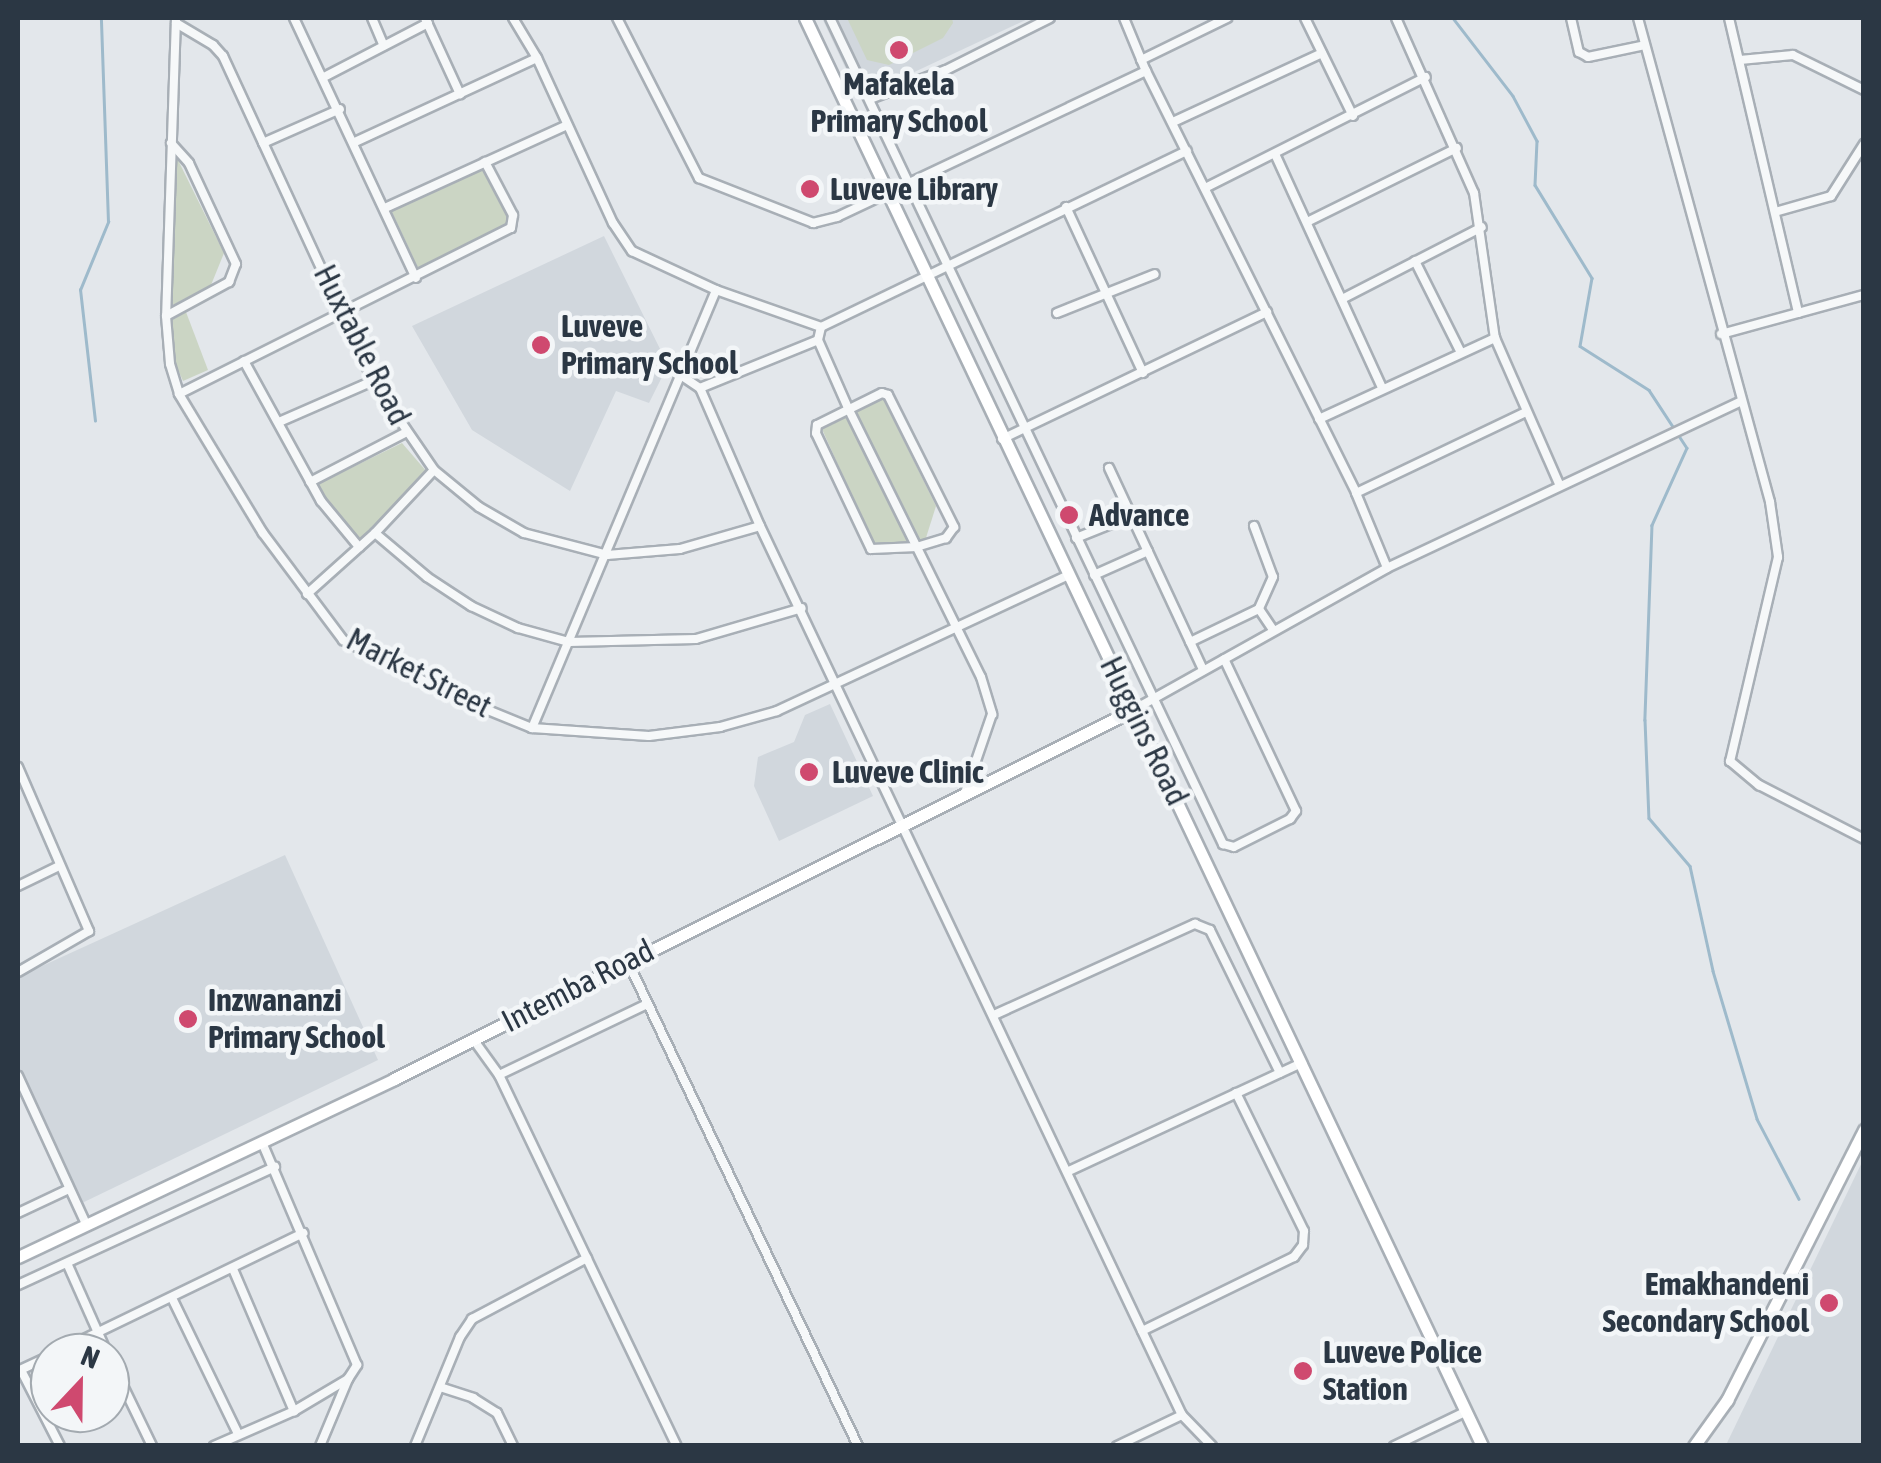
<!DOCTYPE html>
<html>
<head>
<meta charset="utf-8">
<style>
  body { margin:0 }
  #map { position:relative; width:1881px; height:1463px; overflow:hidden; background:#e3e7eb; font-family:"Asap Condensed",sans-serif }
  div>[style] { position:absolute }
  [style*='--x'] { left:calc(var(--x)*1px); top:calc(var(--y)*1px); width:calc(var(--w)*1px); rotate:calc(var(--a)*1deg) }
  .built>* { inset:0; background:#d1d7dd }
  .green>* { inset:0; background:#cbd5c4 }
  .stream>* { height:2.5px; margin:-1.25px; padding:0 1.25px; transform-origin:1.25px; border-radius:1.25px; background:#9ebacb }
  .roads { filter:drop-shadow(2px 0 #a8afb6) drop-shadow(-2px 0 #a8afb6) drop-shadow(0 2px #a8afb6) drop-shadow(0 -2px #a8afb6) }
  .street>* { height:8px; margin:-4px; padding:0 4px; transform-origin:4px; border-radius:4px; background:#f6f8f9 }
  .secondary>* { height:11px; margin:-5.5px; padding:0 5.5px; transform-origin:5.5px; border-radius:5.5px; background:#fff }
  .dots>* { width:28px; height:28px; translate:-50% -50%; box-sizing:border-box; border:5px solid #f3f6f8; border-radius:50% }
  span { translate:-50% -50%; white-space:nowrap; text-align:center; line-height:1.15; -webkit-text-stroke:9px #f3f6f8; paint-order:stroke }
  .poi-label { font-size:32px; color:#2b3744; font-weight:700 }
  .left { translate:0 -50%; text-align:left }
  .right { translate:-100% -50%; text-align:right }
  .street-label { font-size:32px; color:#2b3744 }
  .frame { position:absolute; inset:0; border:20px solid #2b3744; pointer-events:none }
  .north { position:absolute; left:30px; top:1333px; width:100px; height:100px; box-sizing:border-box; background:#f3f6f8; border:2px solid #a3aab0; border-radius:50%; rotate:22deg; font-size:28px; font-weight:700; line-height:40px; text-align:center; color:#2b3744 }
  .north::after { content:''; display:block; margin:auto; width:35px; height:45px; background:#cf496f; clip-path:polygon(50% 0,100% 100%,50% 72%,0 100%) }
</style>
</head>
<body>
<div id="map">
  <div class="built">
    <i style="clip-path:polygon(822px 18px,1030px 18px,893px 82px,853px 84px)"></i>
    <i style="clip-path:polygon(604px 236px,668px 365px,649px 403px,616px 391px,570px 491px,472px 430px,412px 326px)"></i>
    <i style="clip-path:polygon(830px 704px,873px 796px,779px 841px,754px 786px,758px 757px,794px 742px,805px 715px)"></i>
    <i style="clip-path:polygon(285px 855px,378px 1060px,82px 1203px,18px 1066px,18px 977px)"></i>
    <i style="clip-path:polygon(1863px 1160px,1863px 1445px,1726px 1445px)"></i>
  </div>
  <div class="green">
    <i style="clip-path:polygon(847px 18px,952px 18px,953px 23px,943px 38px,889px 65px,867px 60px)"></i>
    <i style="clip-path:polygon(174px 152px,224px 253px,211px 285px,171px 306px)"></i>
    <i style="clip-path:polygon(482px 167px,510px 216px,507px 227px,419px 270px,391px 210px)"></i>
    <i style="clip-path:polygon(186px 312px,208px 370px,183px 381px,175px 363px,172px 320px)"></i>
    <i style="clip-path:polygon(883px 398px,936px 506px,925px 541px,873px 543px,822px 429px)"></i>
    <i style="clip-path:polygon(402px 443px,427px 472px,359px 541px,316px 485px)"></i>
  </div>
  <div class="stream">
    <i style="--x:1453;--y:18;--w:98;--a:52.4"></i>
    <i style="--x:1513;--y:96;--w:51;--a:61.9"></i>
    <i style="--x:1537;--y:141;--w:44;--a:92.6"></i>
    <i style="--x:1535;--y:185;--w:109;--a:58.5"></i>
    <i style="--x:1592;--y:278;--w:69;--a:100"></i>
    <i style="--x:1580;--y:346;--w:82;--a:32.5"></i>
    <i style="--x:1649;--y:390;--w:69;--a:56.8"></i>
    <i style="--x:1687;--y:448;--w:85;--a:114.4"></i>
    <i style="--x:1652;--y:525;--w:195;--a:92.1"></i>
    <i style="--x:1645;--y:720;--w:98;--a:87.7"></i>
    <i style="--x:1649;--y:818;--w:63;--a:49.5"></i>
    <i style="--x:1690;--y:866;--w:107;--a:77.6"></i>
    <i style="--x:1713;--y:971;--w:154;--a:73.4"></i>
    <i style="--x:1757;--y:1119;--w:90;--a:62.3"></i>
    <i style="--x:95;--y:421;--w:132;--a:-96.5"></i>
    <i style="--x:80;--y:290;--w:74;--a:-67.6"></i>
    <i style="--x:108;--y:222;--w:204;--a:-92"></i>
  </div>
  <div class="roads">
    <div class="street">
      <i style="--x:176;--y:18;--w:298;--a:91.9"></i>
      <i style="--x:166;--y:316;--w:48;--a:85.2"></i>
      <i style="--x:170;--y:364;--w:31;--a:73"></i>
      <i style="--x:179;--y:394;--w:162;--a:58.9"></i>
      <i style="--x:263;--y:533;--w:134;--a:53.2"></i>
      <i style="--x:343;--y:640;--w:121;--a:27"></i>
      <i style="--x:451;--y:695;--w:87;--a:22.2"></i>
      <i style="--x:532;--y:728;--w:117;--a:3.9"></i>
      <i style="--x:649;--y:736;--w:72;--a:-7.2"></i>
      <i style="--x:720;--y:727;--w:59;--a:-15.7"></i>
      <i style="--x:777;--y:711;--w:321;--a:-25"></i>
      <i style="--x:294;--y:18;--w:287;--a:64.9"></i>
      <i style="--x:372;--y:18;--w:30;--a:67"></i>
      <i style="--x:425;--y:18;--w:84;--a:65.3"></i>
      <i style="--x:513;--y:18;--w:47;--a:59"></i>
      <i style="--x:537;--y:58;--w:182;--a:65.3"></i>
      <i style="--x:613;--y:223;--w:34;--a:56"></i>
      <i style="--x:632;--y:251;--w:93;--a:24.9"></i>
      <i style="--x:716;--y:290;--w:111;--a:19.4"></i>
      <i style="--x:821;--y:327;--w:406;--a:-25.7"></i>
      <i style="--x:617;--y:18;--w:180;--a:62.9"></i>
      <i style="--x:699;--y:178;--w:123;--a:21.5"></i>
      <i style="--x:813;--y:223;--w:25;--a:-14"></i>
      <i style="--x:837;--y:217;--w:342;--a:-25.3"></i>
      <i style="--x:830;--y:18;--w:915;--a:64.56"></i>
      <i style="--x:1223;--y:844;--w:11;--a:15"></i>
      <i style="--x:1234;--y:847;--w:63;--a:-26.6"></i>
      <i style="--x:1290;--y:819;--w:10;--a:-53"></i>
      <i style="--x:1296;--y:811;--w:168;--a:-115.3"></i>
      <i style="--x:1124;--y:18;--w:57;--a:67.5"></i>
      <i style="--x:1146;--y:71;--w:471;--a:63.5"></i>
      <i style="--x:1356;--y:493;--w:81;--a:67.5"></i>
      <i style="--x:1305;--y:18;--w:109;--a:63.9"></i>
      <i style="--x:1396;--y:18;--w:192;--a:66"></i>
      <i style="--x:1474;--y:193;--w:147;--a:81.8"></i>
      <i style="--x:1495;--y:338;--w:159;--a:66.3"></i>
      <i style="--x:1571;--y:18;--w:35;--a:77"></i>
      <i style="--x:1579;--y:52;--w:10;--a:29"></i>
      <i style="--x:1588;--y:57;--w:58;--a:-11.9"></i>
      <i style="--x:1638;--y:18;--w:502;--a:74.74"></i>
      <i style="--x:1770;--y:502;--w:56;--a:81.7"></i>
      <i style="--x:1778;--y:557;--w:210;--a:103.2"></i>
      <i style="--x:1730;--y:761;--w:38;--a:40"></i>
      <i style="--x:1759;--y:785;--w:118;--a:27.2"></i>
      <i style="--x:1729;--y:18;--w:303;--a:76.8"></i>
      <i style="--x:176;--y:23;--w:43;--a:30.7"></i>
      <i style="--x:213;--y:45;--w:15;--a:48"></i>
      <i style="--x:223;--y:56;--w:358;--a:65.2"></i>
      <i style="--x:373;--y:381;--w:108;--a:55.6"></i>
      <i style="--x:434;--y:470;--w:58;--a:39.4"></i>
      <i style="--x:479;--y:507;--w:52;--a:30"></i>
      <i style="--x:524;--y:533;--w:86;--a:14.8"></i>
      <i style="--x:607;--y:555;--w:73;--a:-4.7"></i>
      <i style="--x:680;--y:549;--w:83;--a:-16"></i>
      <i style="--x:1141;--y:60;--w:96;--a:-26"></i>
      <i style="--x:1740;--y:60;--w:53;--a:-5.4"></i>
      <i style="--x:1793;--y:55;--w:79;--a:26.2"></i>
      <i style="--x:324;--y:77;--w:117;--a:-27.4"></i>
      <i style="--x:870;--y:99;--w:81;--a:-20.9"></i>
      <i style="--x:946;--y:70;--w:116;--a:-26.6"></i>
      <i style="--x:1173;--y:122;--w:164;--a:-24.8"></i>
      <i style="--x:355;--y:142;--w:200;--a:-24.8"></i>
      <i style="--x:263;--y:143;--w:84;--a:-23.8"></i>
      <i style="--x:1275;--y:154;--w:257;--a:65.4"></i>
      <i style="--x:1205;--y:188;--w:247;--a:-26.7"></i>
      <i style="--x:1066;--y:207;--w:183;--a:65.1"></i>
      <i style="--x:385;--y:208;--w:200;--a:-24.5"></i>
      <i style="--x:1775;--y:212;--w:58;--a:-15.9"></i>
      <i style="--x:1831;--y:196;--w:62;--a:-57.6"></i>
      <i style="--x:1307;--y:222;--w:167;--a:-26.3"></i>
      <i style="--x:1415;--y:261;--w:101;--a:63.4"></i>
      <i style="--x:1342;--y:299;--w:157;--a:-27.2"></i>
      <i style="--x:1057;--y:313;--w:105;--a:-21.7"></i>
      <i style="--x:166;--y:316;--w:72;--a:-28.4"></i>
      <i style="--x:229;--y:282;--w:19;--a:-69"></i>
      <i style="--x:236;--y:264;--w:111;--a:-115"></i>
      <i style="--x:189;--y:163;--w:27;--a:-132"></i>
      <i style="--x:821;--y:327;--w:13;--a:103"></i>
      <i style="--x:818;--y:340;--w:74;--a:66.2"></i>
      <i style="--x:848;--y:408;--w:300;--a:63.7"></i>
      <i style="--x:981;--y:677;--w:39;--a:73"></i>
      <i style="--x:992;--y:714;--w:83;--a:108.9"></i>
      <i style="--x:1721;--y:334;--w:148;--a:-15.3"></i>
      <i style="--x:244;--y:361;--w:160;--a:61.2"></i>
      <i style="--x:321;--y:501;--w:60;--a:50.4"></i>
      <i style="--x:679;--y:374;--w:25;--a:34"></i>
      <i style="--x:700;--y:388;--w:150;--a:66.5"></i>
      <i style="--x:760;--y:526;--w:984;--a:64.61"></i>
      <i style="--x:1182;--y:1415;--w:43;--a:45.9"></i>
      <i style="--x:700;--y:388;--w:127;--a:-22.1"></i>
      <i style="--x:882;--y:393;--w:6;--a:18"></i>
      <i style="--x:888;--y:395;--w:148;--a:63.4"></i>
      <i style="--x:954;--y:527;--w:14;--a:126"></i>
      <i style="--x:946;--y:538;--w:30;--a:163"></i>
      <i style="--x:917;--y:547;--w:46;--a:177.5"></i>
      <i style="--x:871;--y:549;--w:128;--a:-115.4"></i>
      <i style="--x:816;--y:433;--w:8;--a:-83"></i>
      <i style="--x:817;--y:425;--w:72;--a:-26.2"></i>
      <i style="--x:179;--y:394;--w:371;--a:-26.6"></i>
      <i style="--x:511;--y:228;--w:13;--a:-81"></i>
      <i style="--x:513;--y:215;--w:60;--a:-117.8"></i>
      <i style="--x:1319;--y:419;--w:194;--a:-24.7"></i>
      <i style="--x:279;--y:422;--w:103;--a:-23.6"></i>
      <i style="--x:1002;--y:439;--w:294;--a:-25.6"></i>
      <i style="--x:1109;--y:468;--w:223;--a:65"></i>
      <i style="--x:310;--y:482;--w:107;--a:-27.3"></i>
      <i style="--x:1356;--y:493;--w:188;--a:-25.5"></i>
      <i style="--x:1254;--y:526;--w:54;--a:69.6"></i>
      <i style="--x:1273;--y:577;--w:35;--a:114"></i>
      <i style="--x:1259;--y:609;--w:25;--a:56"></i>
      <i style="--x:375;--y:533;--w:68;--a:40.2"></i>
      <i style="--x:427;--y:577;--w:53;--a:33.4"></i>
      <i style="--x:471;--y:606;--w:52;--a:25.1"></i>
      <i style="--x:518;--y:628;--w:53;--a:15.4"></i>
      <i style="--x:569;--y:642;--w:127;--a:-1.4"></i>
      <i style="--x:696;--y:639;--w:110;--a:-16.3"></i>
      <i style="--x:1076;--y:538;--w:59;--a:-21.8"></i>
      <i style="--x:1094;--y:575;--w:59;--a:-24"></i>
      <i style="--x:307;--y:594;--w:91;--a:-41.9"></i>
      <i style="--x:375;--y:533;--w:86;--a:-46.9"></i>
      <i style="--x:1190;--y:642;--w:76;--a:-25.6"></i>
      <i style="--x:1135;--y:709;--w:289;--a:-29.2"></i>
      <i style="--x:1387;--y:568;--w:390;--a:-25.2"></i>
      <i style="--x:532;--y:728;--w:475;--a:-67.2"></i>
      <i style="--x:18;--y:767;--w:179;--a:66.6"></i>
      <i style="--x:89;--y:931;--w:82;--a:150"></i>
      <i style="--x:18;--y:886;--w:46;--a:-26"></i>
      <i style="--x:628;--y:962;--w:536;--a:64.58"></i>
      <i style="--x:994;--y:1015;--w:221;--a:-24.4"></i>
      <i style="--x:1195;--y:924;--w:16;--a:22"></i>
      <i style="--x:1210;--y:930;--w:159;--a:63.9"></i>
      <i style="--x:473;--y:1039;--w:44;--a:54.2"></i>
      <i style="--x:499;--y:1075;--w:411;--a:64.4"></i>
      <i style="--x:499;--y:1075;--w:164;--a:-25.6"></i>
      <i style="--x:18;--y:1076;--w:163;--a:65.3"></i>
      <i style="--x:1069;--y:1171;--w:255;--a:-24.9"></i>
      <i style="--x:18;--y:1213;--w:56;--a:-25.2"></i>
      <i style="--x:67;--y:1263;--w:98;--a:66"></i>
      <i style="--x:233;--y:1269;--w:155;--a:66.8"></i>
      <i style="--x:18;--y:1285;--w:283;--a:-24.7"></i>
      <i style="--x:172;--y:1298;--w:151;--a:64.1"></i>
      <i style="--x:1142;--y:1331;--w:169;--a:-26"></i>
      <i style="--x:1294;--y:1257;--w:15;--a:-53"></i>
      <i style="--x:1303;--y:1245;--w:14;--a:-86"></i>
      <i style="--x:1304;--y:1231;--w:154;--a:-116.2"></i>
      <i style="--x:55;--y:1353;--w:276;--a:-25.8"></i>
      <i style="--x:110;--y:1359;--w:97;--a:64.2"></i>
      <i style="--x:21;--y:1370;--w:85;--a:62.8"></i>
      <i style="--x:18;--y:1371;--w:35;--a:-25"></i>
      <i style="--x:440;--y:1387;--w:35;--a:18"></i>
      <i style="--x:473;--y:1398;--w:28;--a:32"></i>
      <i style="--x:497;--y:1413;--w:37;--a:64"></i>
      <i style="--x:214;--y:1446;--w:87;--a:-23.6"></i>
      <i style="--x:294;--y:1411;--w:63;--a:-30.7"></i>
      <i style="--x:348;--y:1379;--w:17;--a:-57"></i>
      <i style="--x:357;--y:1365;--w:242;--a:-113.1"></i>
      <i style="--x:320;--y:1446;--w:73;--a:-67.3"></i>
      <i style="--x:415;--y:1446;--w:118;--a:-67.6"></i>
      <i style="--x:460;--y:1337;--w:22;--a:-56"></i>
      <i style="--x:472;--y:1319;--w:130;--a:-27.9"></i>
      <i style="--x:1117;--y:1446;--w:72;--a:-25.5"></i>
      <i style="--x:1394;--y:1446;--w:79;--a:-25.6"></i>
    </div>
    <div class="secondary">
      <i style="--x:805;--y:18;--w:1580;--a:64.63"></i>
      <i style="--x:18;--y:1257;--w:416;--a:-25.3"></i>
      <i style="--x:394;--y:1079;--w:828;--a:-26.53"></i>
      <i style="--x:1694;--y:1446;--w:57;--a:-54.3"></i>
      <i style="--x:1727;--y:1400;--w:303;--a:-63.1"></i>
    </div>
  </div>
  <div class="dots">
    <i style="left:899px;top:50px;background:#cf496f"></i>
    <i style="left:810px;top:189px;background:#cf496f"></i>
    <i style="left:541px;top:345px;background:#cf496f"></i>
    <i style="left:1069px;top:515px;background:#cf496f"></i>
    <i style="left:809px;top:772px;background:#cf496f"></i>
    <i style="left:188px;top:1019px;background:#cf496f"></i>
    <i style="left:1829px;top:1303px;background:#cf496f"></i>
    <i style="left:1303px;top:1371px;background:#cf496f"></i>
  </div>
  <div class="poi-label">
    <span style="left:899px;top:103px">Mafakela<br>Primary School</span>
    <span class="left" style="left:830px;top:189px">Luveve Library</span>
    <span class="left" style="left:561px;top:345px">Luveve<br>Primary School</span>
    <span class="left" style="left:1089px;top:515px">Advance</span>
    <span class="left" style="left:832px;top:772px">Luveve Clinic</span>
    <span class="left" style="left:208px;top:1019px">Inzwananzi<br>Primary School</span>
    <span class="right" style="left:1809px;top:1303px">Emakhandeni<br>Secondary School</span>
    <span class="left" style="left:1323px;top:1371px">Luveve Police<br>Station</span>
  </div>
  <div class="street-label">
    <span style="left:362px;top:345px;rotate:63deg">Huxtable Road</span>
    <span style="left:419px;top:673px;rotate:27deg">Market Street</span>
    <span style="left:1144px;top:731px;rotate:64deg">Huggins Road</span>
    <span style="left:578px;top:986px;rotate:-27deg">Intemba Road</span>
  </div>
  <div class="frame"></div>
  <div class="north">N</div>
</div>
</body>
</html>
